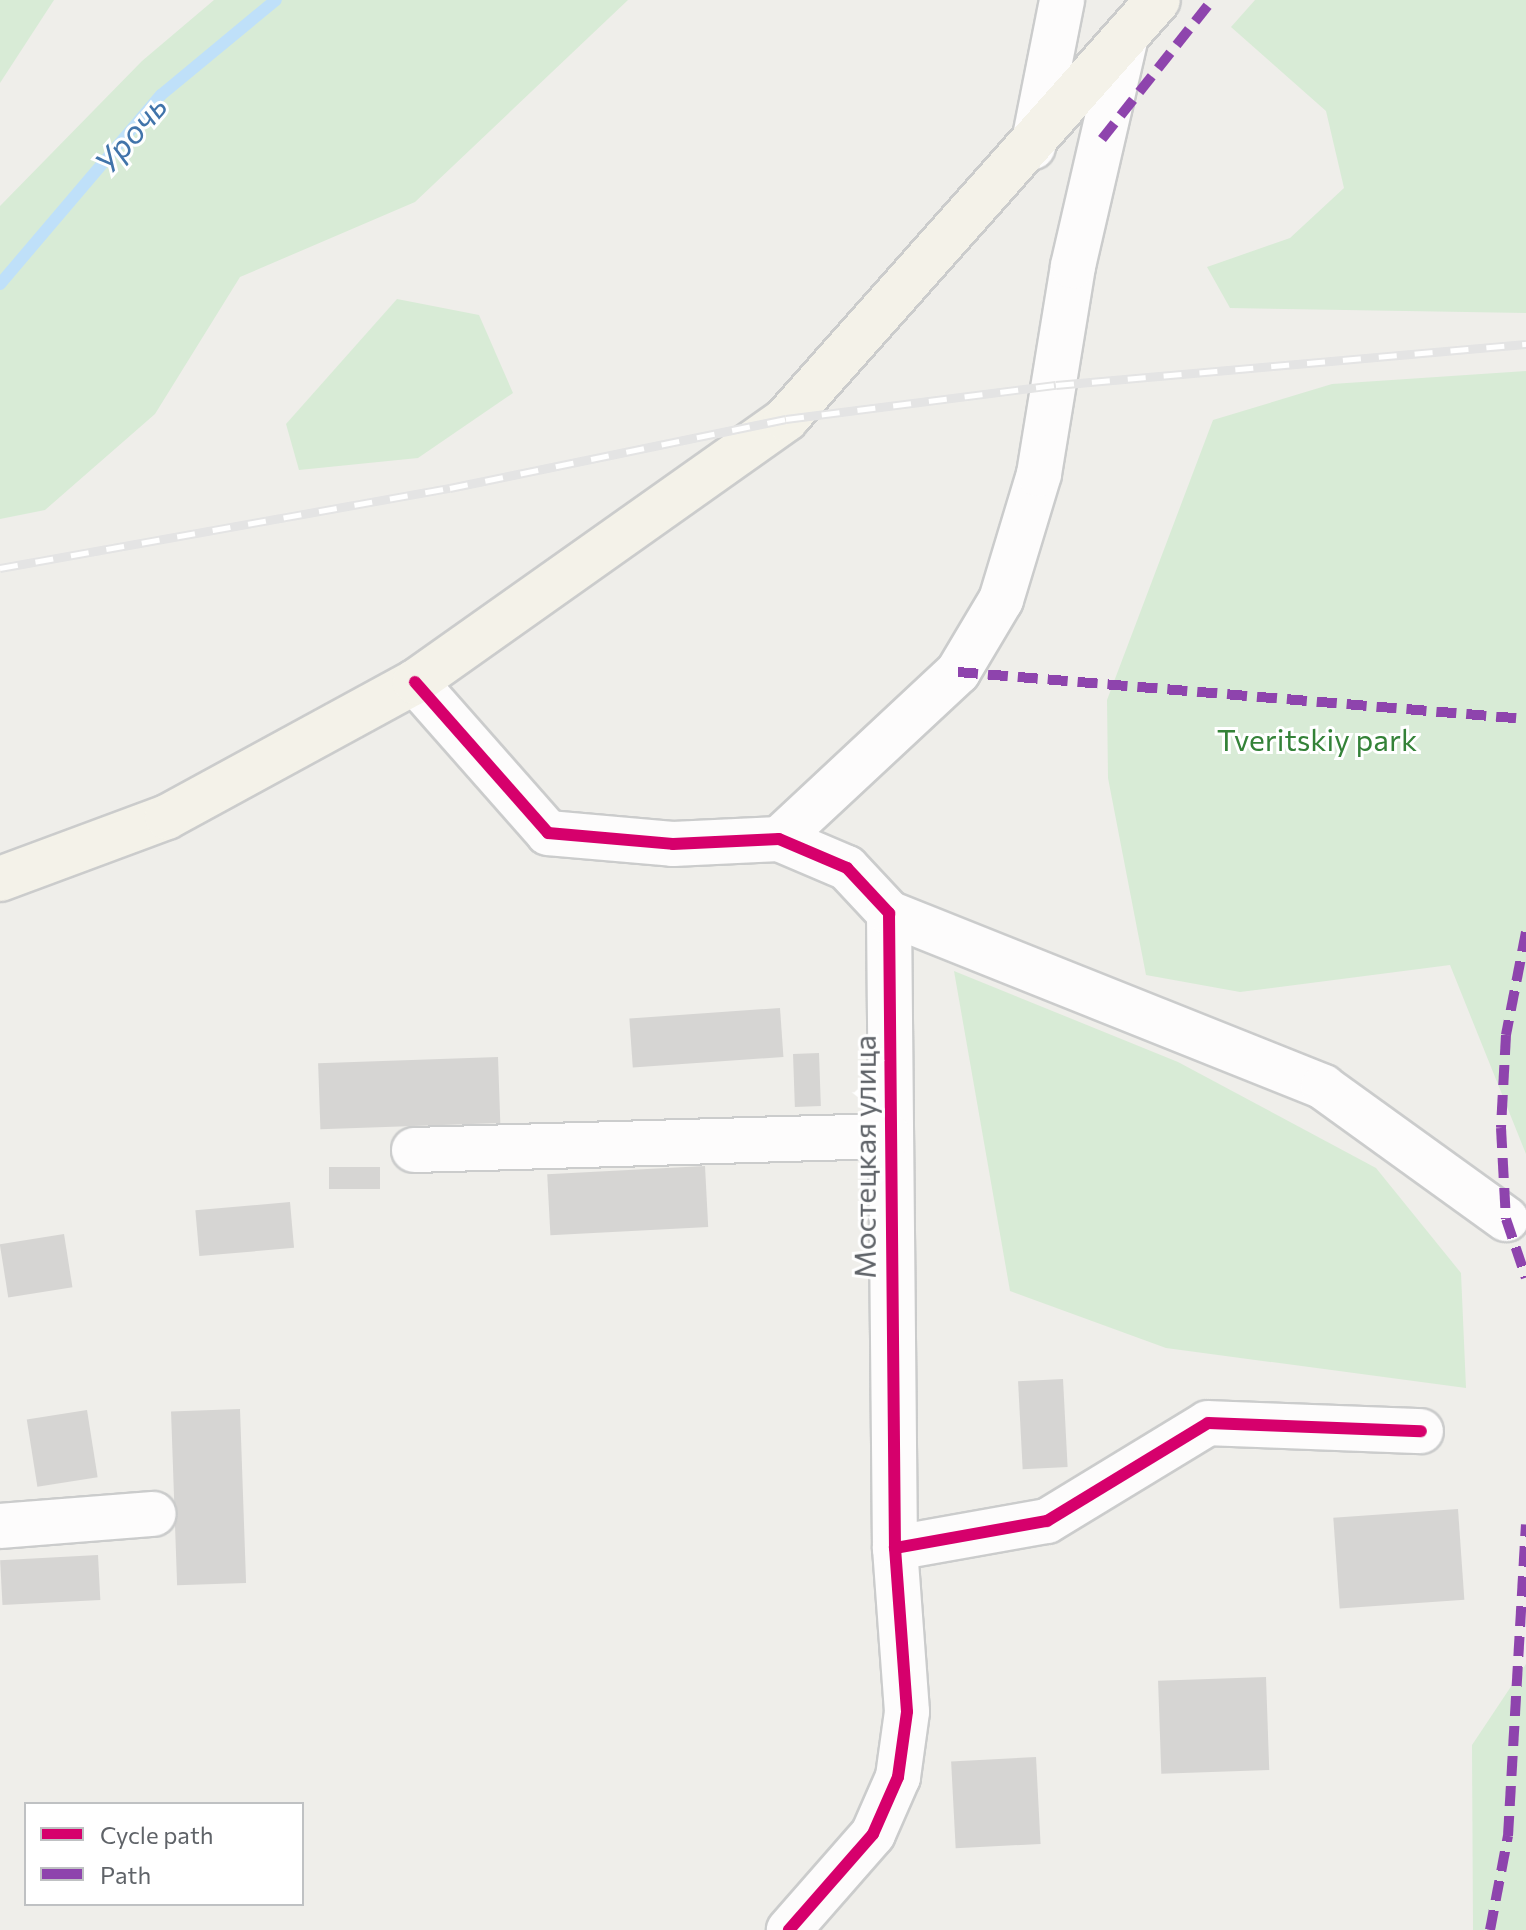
<!DOCTYPE html>
<html>
<head>
<meta charset="utf-8">
<style>
  body { margin:0 }
  #map { position:relative; width:1526px; height:1930px; overflow:hidden; background:#efeeea; font-family:Commissioner,sans-serif }
  div>[style] { position:absolute }
  [style*='--x'] { left:calc(var(--x)*1px); top:calc(var(--y)*1px); width:calc(var(--w)*1px); rotate:calc(var(--a)*1deg) }
  .green>* { inset:0; background:#d8ebd6 }
  .stream>* { height:12px; margin:-6px; padding:0 6px; transform-origin:6px; border-radius:6px; background:#bfe0f9 }
  .building>* { inset:0; background:#d6d5d3; transform-origin:0 0 }
  .roads { filter:drop-shadow(2px 0 #cbcccc) drop-shadow(-2px 0 #cbcccc) drop-shadow(0 2px #cbcccc) drop-shadow(0 -2px #cbcccc) }
  .minor>* { height:44px; margin:-22px; padding:0 22px; transform-origin:22px; border-radius:22px; background:#fdfcfc }
  .major>* { height:44px; margin:-22px; padding:0 22px; transform-origin:22px; border-radius:22px; background:#f4f2e9 }
  .rail>* { height:9px; margin-top:-4.5px; transform-origin:0; background:repeating-linear-gradient(90deg,#fff 0 18px,#e4e4e4 0 36px); box-sizing:border-box; border-block:2px solid #e4e4e4 }
  .quiet>* { height:10px; margin-top:-5px; transform-origin:0; background:repeating-linear-gradient(90deg,#8e44ad 0 20px,transparent 0 30px) }
  .cycleway>* { height:12px; margin:-6px; padding:0 6px; transform-origin:6px; border-radius:6px; background:#d6006c }
  span { translate:-50% -50%; white-space:nowrap; text-align:center; line-height:1.15; -webkit-text-stroke:6px #fff; paint-order:stroke }
  .park-label { font-size:30px; color:#348238 }
  .street-label { font-size:30px; color:#5f6368 }
  .water-label { font-size:32px; color:#4174aa; font-style:italic }
  .legend { position:absolute; left:24px; top:1802px; width:280px; height:104px; box-sizing:border-box; background:#fff; border:2px solid #bfc1c3; margin:0; padding:10px 14px; list-style:none; font-size:24px; color:#5f6368 }
  .legend li { display:flex; align-items:center; gap:16px; height:40px }
  .legend b { width:40px; border:2px solid #bfc1c3 }
</style>
</head>
<body>
<div id="map">
  <div class="green">
    <i style="clip-path:polygon(0 0,54px 0,0 83px)"></i>
    <i style="clip-path:polygon(214px 0,628px 0,415px 202px,240px 277px,155px 414px,45px 510px,0 519px,0 206px,142px 61px)"></i>
    <i style="clip-path:polygon(1255px 0,1526px 0,1526px 313px,1230px 308px,1207px 267px,1290px 238px,1344px 188px,1326px 111px,1231px 27px)"></i>
    <i style="clip-path:polygon(397px 299px,479px 315px,513px 393px,418px 458px,299px 470px,286px 424px)"></i>
    <i style="clip-path:polygon(1526px 371px,1526px 1154px,1450px 965px,1240px 992px,1146px 975px,1108px 778px,1107px 700px,1213px 420px,1332px 384px)"></i>
    <i style="clip-path:polygon(954px 971px,1178px 1062px,1376px 1168px,1461px 1273px,1466px 1388px,1166px 1348px,1010px 1291px)"></i>
    <i style="clip-path:polygon(1526px 1664px,1526px 1930px,1473px 1930px,1472px 1745px)"></i>
  </div>
  <div class="stream">
    <i style="--x:0;--y:284;--w:248;--a:-49.6"></i>
    <i style="--x:161;--y:95;--w:149;--a:-39.6"></i>
  </div>
  <div class="building">
    <i style="left:780px;top:1008px;width:49px;height:151px;rotate:86deg"></i>
    <i style="left:819px;top:1053px;width:53px;height:26px;rotate:88deg"></i>
    <i style="left:498px;top:1057px;width:66px;height:180px;rotate:88deg"></i>
    <i style="left:705px;top:1166px;width:61px;height:158px;rotate:87deg"></i>
    <i style="left:380px;top:1167px;width:22px;height:51px;rotate:90deg"></i>
    <i style="left:290px;top:1202px;width:46px;height:95px;rotate:85deg"></i>
    <i style="left:64px;top:1234px;width:54px;height:65px;rotate:81deg"></i>
    <i style="left:1063px;top:1379px;width:88px;height:45px;rotate:87deg"></i>
    <i style="left:240px;top:1409px;width:174px;height:69px;rotate:88deg"></i>
    <i style="left:87px;top:1410px;width:68px;height:61px;rotate:81deg"></i>
    <i style="left:1458px;top:1509px;width:91px;height:125px;rotate:86deg"></i>
    <i style="left:98px;top:1555px;width:45px;height:98px;rotate:87deg"></i>
    <i style="left:1266px;top:1677px;width:93px;height:108px;rotate:88deg"></i>
    <i style="left:1036px;top:1757px;width:87px;height:85px;rotate:87deg"></i>
  </div>
  <div class="roads">
    <div class="minor">
      <i style="--x:1033;--y:147;--w:150;--a:-78.8"></i>
      <i style="--x:415;--y:682;--w:201;--a:48.6"></i>
      <i style="--x:548;--y:833;--w:125;--a:5"></i>
      <i style="--x:673;--y:844;--w:106;--a:-2.7"></i>
      <i style="--x:779;--y:839;--w:74;--a:23.1"></i>
      <i style="--x:847;--y:868;--w:62;--a:47"></i>
      <i style="--x:889;--y:913;--w:635;--a:89.46"></i>
      <i style="--x:895;--y:1548;--w:164;--a:85.8"></i>
      <i style="--x:907;--y:1712;--w:66;--a:97.9"></i>
      <i style="--x:898;--y:1777;--w:62;--a:113.7"></i>
      <i style="--x:873;--y:1834;--w:128;--a:131.2"></i>
      <i style="--x:779;--y:839;--w:245;--a:-43"></i>
      <i style="--x:958;--y:672;--w:84;--a:-59.2"></i>
      <i style="--x:1001;--y:600;--w:132;--a:-73.2"></i>
      <i style="--x:1039;--y:474;--w:211;--a:-80.7"></i>
      <i style="--x:1073;--y:266;--w:232;--a:-77"></i>
      <i style="--x:889;--y:913;--w:468;--a:21.8"></i>
      <i style="--x:1323;--y:1087;--w:226;--a:35.8"></i>
      <i style="--x:414;--y:1150;--w:475;--a:-1.7"></i>
      <i style="--x:0;--y:1526;--w:154;--a:-4.5"></i>
      <i style="--x:895;--y:1548;--w:154;--a:-10.1"></i>
      <i style="--x:1047;--y:1521;--w:188;--a:-31.3"></i>
      <i style="--x:1208;--y:1423;--w:213;--a:2.2"></i>
    </div>
    <div class="major">
      <i style="--x:0;--y:879;--w:178;--a:-20.4"></i>
      <i style="--x:167;--y:817;--w:282;--a:-28.6"></i>
      <i style="--x:415;--y:682;--w:455;--a:-35.3"></i>
      <i style="--x:786;--y:419;--w:560;--a:-48.4"></i>
    </div>
  </div>
  <div class="rail">
    <i style="--x:0;--y:568;--w:457;--a:-10.1"></i>
    <i style="--x:450;--y:488;--w:343;--a:-11.6"></i>
    <i style="--x:786;--y:419;--w:272;--a:-7.2"></i>
    <i style="--x:1056;--y:385;--w:472;--a:-5"></i>
  </div>
  <div class="quiet">
    <i style="--x:1102;--y:139;--w:177;--a:-51.6"></i>
    <i style="--x:958;--y:672;--w:570;--a:4.73"></i>
    <i style="--x:1526;--y:932;--w:105;--a:101"></i>
    <i style="--x:1506;--y:1035;--w:93;--a:93.1"></i>
    <i style="--x:1501;--y:1128;--w:91;--a:86.9"></i>
    <i style="--x:1506;--y:1219;--w:62;--a:71.3"></i>
    <i style="--x:1490;--y:1930;--w:96;--a:-79.2"></i>
    <i style="--x:1508;--y:1836;--w:312;--a:-86.7"></i>
  </div>
  <div class="cycleway">
    <i style="--x:415;--y:682;--w:201;--a:48.6"></i>
    <i style="--x:548;--y:833;--w:125;--a:5"></i>
    <i style="--x:673;--y:844;--w:106;--a:-2.7"></i>
    <i style="--x:779;--y:839;--w:74;--a:23.1"></i>
    <i style="--x:847;--y:868;--w:62;--a:47"></i>
    <i style="--x:889;--y:913;--w:635;--a:89.46"></i>
    <i style="--x:895;--y:1548;--w:164;--a:85.8"></i>
    <i style="--x:907;--y:1712;--w:66;--a:97.9"></i>
    <i style="--x:898;--y:1777;--w:62;--a:113.7"></i>
    <i style="--x:873;--y:1834;--w:128;--a:131.2"></i>
    <i style="--x:895;--y:1548;--w:154;--a:-10.1"></i>
    <i style="--x:1047;--y:1521;--w:188;--a:-31.3"></i>
    <i style="--x:1208;--y:1423;--w:213;--a:2.2"></i>
  </div>
  <div class="park-label">
    <span style="left:1317px;top:739px">Tveritskiy park</span>
  </div>
  <div class="street-label">
    <span style="left:864px;top:1157px;rotate:-90deg">Мостецкая улица</span>
  </div>
  <div class="water-label">
    <span style="left:130px;top:134px;rotate:-49deg">Урочь</span>
  </div>
  <ul class="legend">
  <li><b style="height:10px;background:#d6006c"></b>Cycle path</li>
  <li><b style="height:10px;background:#8e44ad"></b>Path</li>
  </ul>
</div>
</body>
</html>
